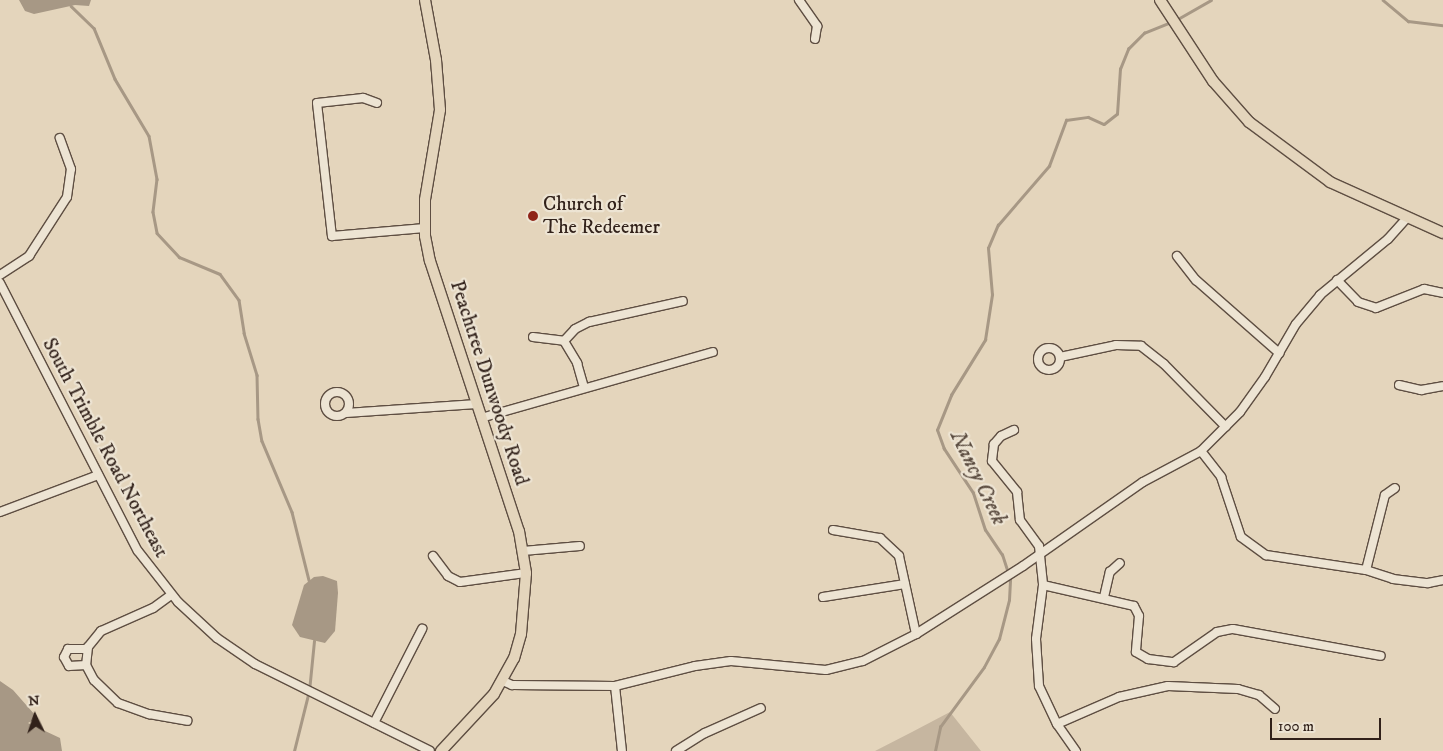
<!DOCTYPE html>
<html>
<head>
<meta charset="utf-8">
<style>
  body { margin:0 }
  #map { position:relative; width:1443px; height:751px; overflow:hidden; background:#e4d5bc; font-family:"IM FELL DW Pica",serif }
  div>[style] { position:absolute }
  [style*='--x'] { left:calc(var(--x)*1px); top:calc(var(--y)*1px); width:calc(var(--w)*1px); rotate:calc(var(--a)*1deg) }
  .green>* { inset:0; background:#c6b6a0 }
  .water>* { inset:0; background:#a79885 }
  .stream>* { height:2.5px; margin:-1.25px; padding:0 1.25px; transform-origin:1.25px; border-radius:1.25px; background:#a79885 }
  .roads { filter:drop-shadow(1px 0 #5e4e42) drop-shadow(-1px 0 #5e4e42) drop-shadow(0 1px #5e4e42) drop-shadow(0 -1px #5e4e42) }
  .minor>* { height:8px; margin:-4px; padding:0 4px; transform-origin:4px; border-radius:4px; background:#ede4d3 }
  .minor>.ring { margin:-4px; padding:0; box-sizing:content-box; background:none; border:8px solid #ede4d3; border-radius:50% }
  .major>* { height:10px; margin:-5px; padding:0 5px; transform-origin:5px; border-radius:5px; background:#e4d5bc }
  .dots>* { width:14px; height:14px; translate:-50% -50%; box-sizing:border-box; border:2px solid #ede4d3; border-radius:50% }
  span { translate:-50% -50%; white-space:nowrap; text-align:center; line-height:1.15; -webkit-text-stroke:4.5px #ede4d3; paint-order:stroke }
  .poi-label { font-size:20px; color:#31211a }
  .left { translate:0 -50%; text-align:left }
  .street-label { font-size:20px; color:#31211a }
  .water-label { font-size:21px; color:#5a4b3f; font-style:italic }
  .north { position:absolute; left:10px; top:691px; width:50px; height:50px; -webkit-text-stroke:4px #ede4d3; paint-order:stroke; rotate:356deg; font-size:14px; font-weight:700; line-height:20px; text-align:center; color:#31211a }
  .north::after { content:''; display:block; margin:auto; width:18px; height:22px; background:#31211a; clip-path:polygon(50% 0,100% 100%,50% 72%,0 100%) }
  .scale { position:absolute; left:1270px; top:718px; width:111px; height:22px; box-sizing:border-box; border:2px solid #31211a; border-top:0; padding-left:6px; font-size:15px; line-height:18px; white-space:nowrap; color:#31211a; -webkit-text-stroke:4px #ede4d3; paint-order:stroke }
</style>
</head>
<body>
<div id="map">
  <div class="green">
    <i style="clip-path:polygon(950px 712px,981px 751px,875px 751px,912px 732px)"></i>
  </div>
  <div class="water">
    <i style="clip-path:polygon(19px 0,91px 0,89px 6px,75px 5px,34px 14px,25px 11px)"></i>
    <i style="clip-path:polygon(323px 576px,337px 581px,338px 593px,335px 631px,325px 643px,300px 637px,292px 625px,304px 585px,314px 577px)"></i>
    <i style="clip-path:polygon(0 681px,13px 690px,35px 715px,36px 719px,28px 723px,60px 738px,62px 751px,0 751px)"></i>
  </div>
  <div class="stream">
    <i style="--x:1383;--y:0;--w:33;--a:40"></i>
    <i style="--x:1408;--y:21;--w:35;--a:7"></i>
    <i style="--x:71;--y:6;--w:32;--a:44"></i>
    <i style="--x:94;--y:28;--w:55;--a:67.6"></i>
    <i style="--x:115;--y:79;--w:66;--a:59.2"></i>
    <i style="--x:149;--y:136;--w:44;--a:79.5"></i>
    <i style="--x:157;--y:179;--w:33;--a:97"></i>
    <i style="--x:153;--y:212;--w:21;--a:79"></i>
    <i style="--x:157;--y:233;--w:33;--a:47"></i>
    <i style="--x:179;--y:257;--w:44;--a:22.5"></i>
    <i style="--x:220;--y:274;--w:32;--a:54"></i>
    <i style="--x:239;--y:300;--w:33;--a:81"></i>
    <i style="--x:244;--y:333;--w:44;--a:72.8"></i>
    <i style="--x:257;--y:375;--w:44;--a:88.7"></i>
    <i style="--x:258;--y:419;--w:22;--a:80"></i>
    <i style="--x:262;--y:441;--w:77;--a:67.1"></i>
    <i style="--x:292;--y:512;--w:70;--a:76"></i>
    <i style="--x:1176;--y:20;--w:40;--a:-29.7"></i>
    <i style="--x:1008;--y:573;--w:19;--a:-108"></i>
    <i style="--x:1002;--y:555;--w:30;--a:-124"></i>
    <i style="--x:985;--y:530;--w:39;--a:-108"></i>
    <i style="--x:973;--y:493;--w:53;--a:-123.4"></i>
    <i style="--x:944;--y:449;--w:20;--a:-110"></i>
    <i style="--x:937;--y:430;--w:38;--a:-68"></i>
    <i style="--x:951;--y:395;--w:65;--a:-58.3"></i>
    <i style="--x:985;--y:340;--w:46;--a:-81.2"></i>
    <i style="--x:992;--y:295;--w:47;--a:-94.9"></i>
    <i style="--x:988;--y:248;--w:25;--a:-67"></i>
    <i style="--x:998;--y:225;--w:78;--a:-49.2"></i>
    <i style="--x:1049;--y:166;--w:49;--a:-69.7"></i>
    <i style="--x:1066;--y:120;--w:22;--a:-8"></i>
    <i style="--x:1088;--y:117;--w:17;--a:24"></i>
    <i style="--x:1104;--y:124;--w:16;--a:-38"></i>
    <i style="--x:1117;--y:114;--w:45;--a:-86.2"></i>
    <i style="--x:1120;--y:69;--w:22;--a:-68"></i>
    <i style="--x:1128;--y:49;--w:23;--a:-45"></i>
    <i style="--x:1144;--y:33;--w:29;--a:-22"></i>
    <i style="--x:294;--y:751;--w:62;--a:-76"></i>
    <i style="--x:309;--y:691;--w:50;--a:-84.3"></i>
    <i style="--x:935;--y:751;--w:25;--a:-78"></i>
    <i style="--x:940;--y:727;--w:74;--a:-53.7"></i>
    <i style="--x:984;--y:667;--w:32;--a:-62"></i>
    <i style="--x:999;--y:639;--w:40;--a:-75.6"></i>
    <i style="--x:1009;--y:600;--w:22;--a:-87"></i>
  </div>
  <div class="roads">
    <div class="minor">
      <i style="--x:799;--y:0;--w:32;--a:55"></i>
      <i style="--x:817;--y:26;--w:13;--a:99"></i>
      <i style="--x:377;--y:103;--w:15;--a:-160"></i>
      <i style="--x:363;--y:98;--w:46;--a:173.8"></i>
      <i style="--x:317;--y:103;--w:134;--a:83.6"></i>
      <i style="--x:332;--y:236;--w:93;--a:-4.9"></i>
      <i style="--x:1177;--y:256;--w:31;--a:52"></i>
      <i style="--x:1196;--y:280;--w:111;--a:41.3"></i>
      <i style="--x:0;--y:275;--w:35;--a:-33"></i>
      <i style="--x:29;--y:256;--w:70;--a:-57.2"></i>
      <i style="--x:67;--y:197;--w:28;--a:-82"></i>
      <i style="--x:71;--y:169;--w:33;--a:-110"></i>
      <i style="--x:1337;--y:280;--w:30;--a:46"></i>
      <i style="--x:1358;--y:302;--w:19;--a:18"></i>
      <i style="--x:1376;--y:308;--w:52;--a:-21.6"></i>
      <i style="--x:1424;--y:289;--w:19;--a:12"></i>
      <i style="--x:0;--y:283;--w:301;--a:62.8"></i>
      <i style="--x:138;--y:551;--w:65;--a:51.9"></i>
      <i style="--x:178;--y:602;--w:53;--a:42.7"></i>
      <i style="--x:217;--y:638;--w:46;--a:34.4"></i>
      <i style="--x:255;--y:664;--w:195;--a:26.4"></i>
      <i style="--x:533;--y:337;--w:31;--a:7"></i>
      <i style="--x:564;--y:341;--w:16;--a:-47"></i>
      <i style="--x:575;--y:329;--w:16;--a:-27"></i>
      <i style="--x:589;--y:322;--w:96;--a:-12.6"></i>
      <i style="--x:564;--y:341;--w:26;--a:59"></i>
      <i style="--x:577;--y:363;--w:25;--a:74"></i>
      <i class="ring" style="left:1038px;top:348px;width:14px;height:14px"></i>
      <i style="--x:1060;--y:357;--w:57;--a:-12.1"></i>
      <i style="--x:1116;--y:345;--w:25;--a:2"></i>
      <i style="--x:1141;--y:346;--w:29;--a:38"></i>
      <i style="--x:1164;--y:364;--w:88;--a:45.5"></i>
      <i style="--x:1399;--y:385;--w:23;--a:13"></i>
      <i style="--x:1421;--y:390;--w:22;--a:-10"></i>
      <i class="ring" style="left:325px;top:392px;width:16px;height:16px"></i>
      <i style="--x:346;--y:413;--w:131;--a:-3.9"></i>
      <i style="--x:481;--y:418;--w:241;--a:-15.9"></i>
      <i style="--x:1014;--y:430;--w:14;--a:155"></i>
      <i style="--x:1001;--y:436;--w:11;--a:131"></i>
      <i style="--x:994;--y:444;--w:17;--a:97"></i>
      <i style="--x:992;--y:461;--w:40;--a:51"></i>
      <i style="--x:1017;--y:492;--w:28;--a:84"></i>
      <i style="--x:1020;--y:520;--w:32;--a:54"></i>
      <i style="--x:1039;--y:546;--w:39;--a:84"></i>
      <i style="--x:1043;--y:585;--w:54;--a:97.4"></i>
      <i style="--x:1036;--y:639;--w:47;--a:86.3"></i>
      <i style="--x:1039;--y:686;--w:42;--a:64.7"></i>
      <i style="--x:1057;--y:724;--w:33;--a:55"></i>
      <i style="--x:1201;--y:451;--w:33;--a:52"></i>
      <i style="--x:1221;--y:477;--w:63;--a:71.6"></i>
      <i style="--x:1241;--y:537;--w:31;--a:36"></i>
      <i style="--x:1266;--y:555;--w:101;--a:8.5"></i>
      <i style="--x:1366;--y:570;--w:28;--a:18"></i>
      <i style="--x:1393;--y:579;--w:35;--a:7"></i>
      <i style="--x:1428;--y:583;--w:15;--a:-11"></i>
      <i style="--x:0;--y:512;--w:105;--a:-20.7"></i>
      <i style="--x:833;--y:530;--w:48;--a:9.7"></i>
      <i style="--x:880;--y:538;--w:26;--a:43"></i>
      <i style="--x:899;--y:556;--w:80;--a:77.7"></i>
      <i style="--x:523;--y:551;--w:57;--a:-5"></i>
      <i style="--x:433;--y:556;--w:25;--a:53"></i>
      <i style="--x:448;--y:576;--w:13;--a:27"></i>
      <i style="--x:460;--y:582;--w:67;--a:-7.8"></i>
      <i style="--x:1366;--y:570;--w:77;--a:-75.8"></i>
      <i style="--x:1385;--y:495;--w:12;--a:-35"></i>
      <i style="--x:1043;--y:585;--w:93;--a:13"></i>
      <i style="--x:1134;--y:606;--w:11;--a:63"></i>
      <i style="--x:1139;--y:616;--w:36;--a:95"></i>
      <i style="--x:1136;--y:652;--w:14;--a:30"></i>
      <i style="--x:1148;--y:659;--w:26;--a:7"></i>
      <i style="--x:1174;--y:662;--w:52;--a:-34.9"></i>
      <i style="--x:1217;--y:632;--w:16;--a:-11"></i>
      <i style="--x:1233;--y:629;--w:150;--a:10.3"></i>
      <i style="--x:171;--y:595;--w:22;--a:144"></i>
      <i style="--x:153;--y:608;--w:57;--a:156.1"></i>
      <i style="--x:101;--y:631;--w:21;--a:129"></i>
      <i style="--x:88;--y:647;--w:18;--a:96"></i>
      <i style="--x:86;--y:665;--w:17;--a:62"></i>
      <i style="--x:94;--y:680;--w:33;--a:44"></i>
      <i style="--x:118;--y:703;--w:33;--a:20"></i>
      <i style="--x:149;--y:714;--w:39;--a:10"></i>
      <i style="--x:823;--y:597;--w:83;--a:-9"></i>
      <i style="--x:1104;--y:597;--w:26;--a:-77"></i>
      <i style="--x:1110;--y:572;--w:13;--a:-42"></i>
      <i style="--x:86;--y:665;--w:17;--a:177"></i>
      <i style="--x:69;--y:666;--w:10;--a:-119"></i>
      <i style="--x:64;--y:657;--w:9;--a:-63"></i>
      <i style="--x:68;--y:649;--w:19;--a:0"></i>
      <i style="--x:503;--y:681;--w:10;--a:24"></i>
      <i style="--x:512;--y:685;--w:103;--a:0.6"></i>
      <i style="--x:615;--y:686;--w:82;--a:-14"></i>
      <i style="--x:695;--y:666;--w:36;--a:-8"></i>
      <i style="--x:731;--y:661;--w:95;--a:5.4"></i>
      <i style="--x:826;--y:670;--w:38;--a:-14"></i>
      <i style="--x:863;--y:661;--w:59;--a:-27"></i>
      <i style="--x:916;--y:634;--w:127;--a:-32.4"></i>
      <i style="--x:1023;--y:566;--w:146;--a:-35"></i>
      <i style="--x:1143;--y:482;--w:66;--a:-28.1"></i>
      <i style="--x:1201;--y:451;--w:55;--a:-45"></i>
      <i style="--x:1240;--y:412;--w:43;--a:-54.5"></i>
      <i style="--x:1265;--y:377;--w:61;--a:-59.7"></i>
      <i style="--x:1296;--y:324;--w:38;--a:-50"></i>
      <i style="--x:1320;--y:295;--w:88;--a:-39.5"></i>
      <i style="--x:1388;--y:239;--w:28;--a:-48"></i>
      <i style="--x:615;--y:686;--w:65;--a:83.9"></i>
      <i style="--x:374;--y:723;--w:106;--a:-62.9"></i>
      <i style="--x:1057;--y:724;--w:68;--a:-23.5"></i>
      <i style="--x:1119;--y:697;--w:50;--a:-12.7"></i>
      <i style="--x:1168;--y:686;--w:70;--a:2.5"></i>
      <i style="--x:1238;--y:689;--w:22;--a:16"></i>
      <i style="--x:1259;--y:695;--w:21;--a:41"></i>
      <i style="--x:676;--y:751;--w:34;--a:-32"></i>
      <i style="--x:705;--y:733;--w:61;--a:-24.1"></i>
    </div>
    <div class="major">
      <i style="--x:425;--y:0;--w:61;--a:79.6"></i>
      <i style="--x:436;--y:60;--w:50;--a:85.4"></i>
      <i style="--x:440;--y:110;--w:91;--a:99.5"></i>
      <i style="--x:425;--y:200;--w:36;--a:90"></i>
      <i style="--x:425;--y:236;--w:25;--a:79"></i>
      <i style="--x:430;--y:261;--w:284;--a:71.8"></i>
      <i style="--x:519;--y:531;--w:43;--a:80.5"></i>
      <i style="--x:526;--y:573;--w:61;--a:94.7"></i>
      <i style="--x:521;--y:634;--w:25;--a:106"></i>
      <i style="--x:514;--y:658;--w:41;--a:119.1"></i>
      <i style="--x:494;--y:694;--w:78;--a:132.9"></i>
      <i style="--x:1160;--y:0;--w:97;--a:56.8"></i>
      <i style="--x:1213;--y:81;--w:55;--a:48.7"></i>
      <i style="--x:1249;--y:122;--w:101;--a:36.5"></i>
      <i style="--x:1330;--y:182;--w:124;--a:24.3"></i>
    </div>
  </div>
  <div class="dots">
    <i style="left:533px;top:216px;background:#8f2418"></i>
  </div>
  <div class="poi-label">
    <span class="left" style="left:543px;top:216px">Church of<br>The Redeemer</span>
  </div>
  <div class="street-label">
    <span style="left:489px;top:383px;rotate:72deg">Peachtree Dunwoody Road</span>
    <span style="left:105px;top:448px;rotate:62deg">South Trimble Road Northeast</span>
  </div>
  <div class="water-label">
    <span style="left:978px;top:478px;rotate:64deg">Nancy Creek</span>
  </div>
  <div class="north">N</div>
  <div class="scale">100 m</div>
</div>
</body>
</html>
